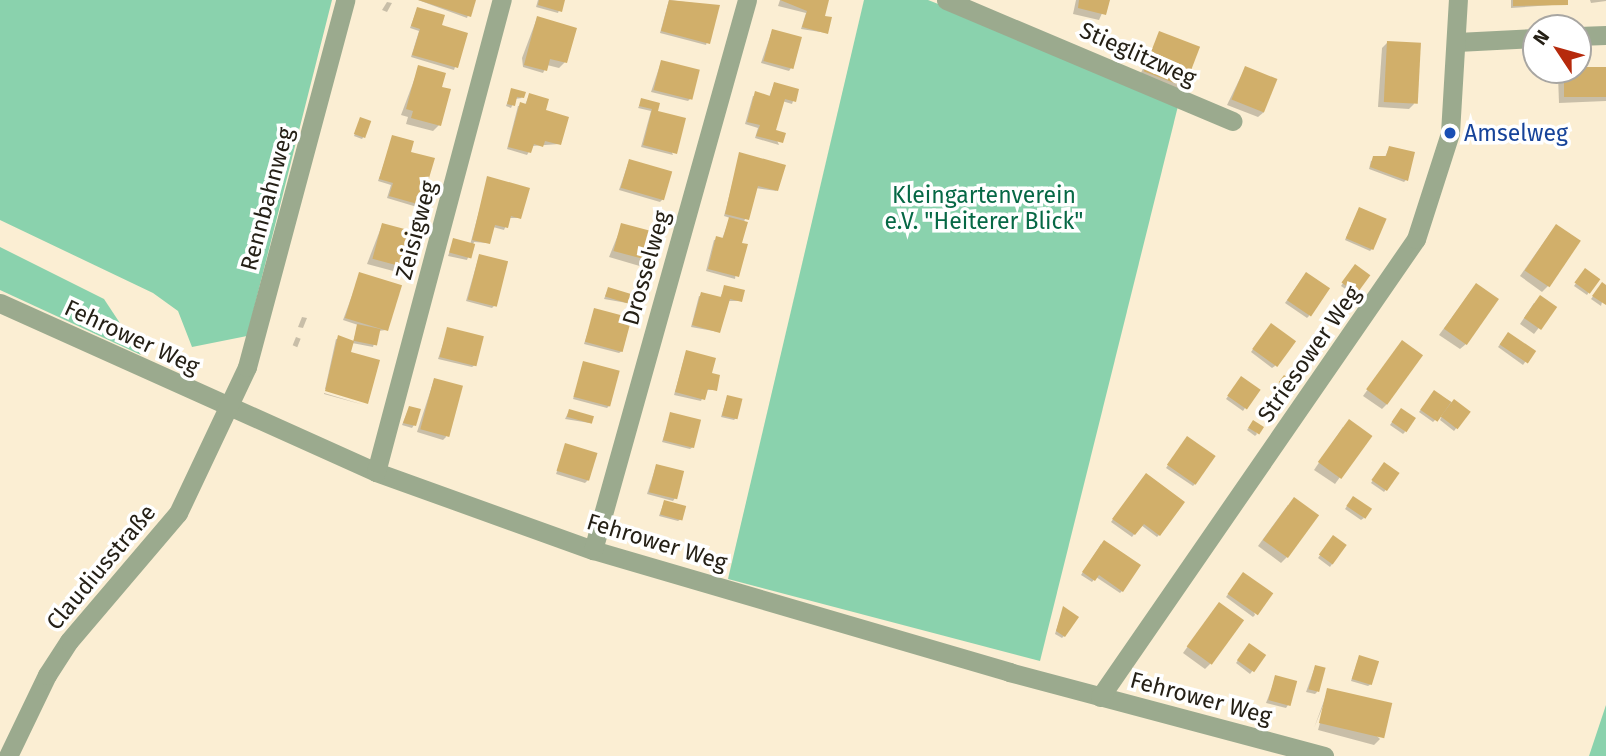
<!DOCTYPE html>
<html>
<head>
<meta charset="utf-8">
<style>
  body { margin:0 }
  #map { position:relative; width:1606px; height:756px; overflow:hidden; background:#fbeed3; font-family:"Fira Sans",sans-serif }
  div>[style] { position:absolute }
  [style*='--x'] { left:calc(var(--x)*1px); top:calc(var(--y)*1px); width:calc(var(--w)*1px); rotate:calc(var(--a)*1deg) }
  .green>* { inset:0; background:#8ad2ad }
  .shadow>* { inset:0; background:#0003; transform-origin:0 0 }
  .building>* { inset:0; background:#d1af6a; transform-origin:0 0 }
  .minor>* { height:19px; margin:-9.5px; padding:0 9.5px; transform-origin:9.5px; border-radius:9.5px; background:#9baa8e }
  .dots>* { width:19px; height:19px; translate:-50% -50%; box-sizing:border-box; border:4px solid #fff; border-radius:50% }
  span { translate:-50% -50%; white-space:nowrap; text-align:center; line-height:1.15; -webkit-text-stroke:7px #fff; paint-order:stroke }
  .street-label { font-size:23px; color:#252016 }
  .transit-label { font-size:23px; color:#164399 }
  .left { translate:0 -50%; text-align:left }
  .park-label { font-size:23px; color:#066845 }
  .north { position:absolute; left:1522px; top:14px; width:70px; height:70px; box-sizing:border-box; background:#fff; border:2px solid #a8a6a2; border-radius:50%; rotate:306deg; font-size:19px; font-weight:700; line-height:28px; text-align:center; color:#252016 }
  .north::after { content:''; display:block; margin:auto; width:24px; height:32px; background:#b62a0c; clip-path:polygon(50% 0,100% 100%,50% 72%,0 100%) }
</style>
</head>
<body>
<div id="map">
  <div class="green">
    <i style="clip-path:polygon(0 0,332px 0,247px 336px,192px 347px,178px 311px,153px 293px,0 220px)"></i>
    <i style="clip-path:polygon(864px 0,928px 0,1180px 98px,1040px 661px,728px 579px)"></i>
    <i style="clip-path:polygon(0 247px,104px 299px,141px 355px,0 290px)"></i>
    <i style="clip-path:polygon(1606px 705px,1606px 756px,1589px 756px)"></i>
  </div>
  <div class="shadow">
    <i style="clip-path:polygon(418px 0,474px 0,467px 18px)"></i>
    <i style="clip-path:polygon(538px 0,563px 0,558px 13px,536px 7px)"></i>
    <i style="clip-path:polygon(669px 0,718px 6px,706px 45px,660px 33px)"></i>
    <i style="clip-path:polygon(780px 0,827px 0,823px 17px,827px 33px,801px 29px,806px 13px,778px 6px)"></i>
    <i style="clip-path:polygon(1076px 0,1108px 0,1099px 20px,1073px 14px)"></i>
    <i style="clip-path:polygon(1511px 0,1566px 0,1566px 4px,1511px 8px)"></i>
    <i style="clip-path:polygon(1590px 0,1606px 0,1606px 1px,1591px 3px)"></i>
    <i style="clip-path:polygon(387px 2px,392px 3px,387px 12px,382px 10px)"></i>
    <i style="clip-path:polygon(417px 9px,440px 26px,466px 34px,454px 70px,411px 57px,419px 31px,410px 28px)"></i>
    <i style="clip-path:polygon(537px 18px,565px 62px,559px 68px,547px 65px,543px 73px,523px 67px,522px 58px)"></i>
    <i style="clip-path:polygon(772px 31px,791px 68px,789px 71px,761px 63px)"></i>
    <i style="clip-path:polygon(1160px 33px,1182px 87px,1176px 93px,1139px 77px)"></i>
    <i style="clip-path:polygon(1388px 42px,1414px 104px,1409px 109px,1378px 107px,1382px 48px)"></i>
    <i style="clip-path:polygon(661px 62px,690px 99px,688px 101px,651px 92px)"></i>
    <i style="clip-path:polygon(419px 67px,439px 125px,433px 131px,406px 124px,408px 117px,401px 115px)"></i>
    <i style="clip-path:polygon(1245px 68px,1264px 112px,1258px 117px,1227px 105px)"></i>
    <i style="clip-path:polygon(1606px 69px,1606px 101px,1559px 103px,1558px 76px,1564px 70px)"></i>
    <i style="clip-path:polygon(774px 84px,797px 90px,792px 104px,782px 101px,773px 131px,779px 145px,755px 138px,758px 128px,745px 124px,753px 96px,769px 97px)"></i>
    <i style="clip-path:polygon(512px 90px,522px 98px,515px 99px,511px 108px,506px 106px)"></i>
    <i style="clip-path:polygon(529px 95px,544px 111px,559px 144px,532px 146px,527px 155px,507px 149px,518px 106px,525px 105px)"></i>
    <i style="clip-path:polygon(642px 100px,658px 105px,656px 112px,673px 155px,641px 147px,651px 111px,638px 108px)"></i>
    <i style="clip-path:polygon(361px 119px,364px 136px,362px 139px,354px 136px)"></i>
    <i style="clip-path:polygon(393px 137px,409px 153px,417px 207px,387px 198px,391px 185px,378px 181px)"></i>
    <i style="clip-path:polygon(1389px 148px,1406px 180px,1404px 182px,1369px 169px,1371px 161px,1385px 157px)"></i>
    <i style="clip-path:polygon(740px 154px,777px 191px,755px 188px,744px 222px,735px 279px,706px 271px,714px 240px,722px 239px,730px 218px,724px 216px)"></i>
    <i style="clip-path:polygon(629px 161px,663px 199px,660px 202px,619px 190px)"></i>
    <i style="clip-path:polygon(488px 178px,520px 218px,509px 218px,504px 230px,493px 227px,488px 243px,474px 242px,467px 260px,448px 256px,454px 240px,470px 245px)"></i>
    <i style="clip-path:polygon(1359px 209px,1373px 248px,1370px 251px,1345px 240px)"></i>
    <i style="clip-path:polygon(382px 225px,403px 267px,397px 272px,367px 264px)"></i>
    <i style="clip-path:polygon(622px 225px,649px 261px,643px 267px,609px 257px)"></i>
    <i style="clip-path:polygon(1551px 232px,1548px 286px,1542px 292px,1520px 276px)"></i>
    <i style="clip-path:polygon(479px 256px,495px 305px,492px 308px,466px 301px)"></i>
    <i style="clip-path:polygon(1353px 269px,1355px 292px,1353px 294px,1341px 286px)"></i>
    <i style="clip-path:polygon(1583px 273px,1589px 292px,1587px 295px,1574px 286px)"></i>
    <i style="clip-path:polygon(360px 274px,386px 330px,378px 331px,373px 347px,352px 343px,349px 353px,367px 402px,325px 389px,336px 339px,353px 342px,358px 325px,343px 320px)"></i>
    <i style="clip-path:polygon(1304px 276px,1309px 316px,1307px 318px,1285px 303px)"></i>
    <i style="clip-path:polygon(725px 287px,740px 301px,727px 301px,719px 332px,691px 327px,699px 296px,720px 298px)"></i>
    <i style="clip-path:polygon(1600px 287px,1606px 287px,1601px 306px,1591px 299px)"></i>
    <i style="clip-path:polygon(608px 289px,627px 303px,604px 299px)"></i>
    <i style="clip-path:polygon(1471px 291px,1466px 344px,1460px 349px,1439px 335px)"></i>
    <i style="clip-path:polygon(1534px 303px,1554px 308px,1534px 334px,1520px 324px)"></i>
    <i style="clip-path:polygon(595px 310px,622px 351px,619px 353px,584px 344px)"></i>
    <i style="clip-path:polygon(302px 317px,307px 318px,303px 328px,298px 327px)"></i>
    <i style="clip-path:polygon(1269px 327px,1275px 366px,1272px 368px,1251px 352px)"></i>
    <i style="clip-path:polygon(448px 329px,475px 365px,472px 367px,438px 359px)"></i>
    <i style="clip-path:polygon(1506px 336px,1533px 351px,1523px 365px,1498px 347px)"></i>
    <i style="left:296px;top:337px;width:5px;height:9px;rotate:22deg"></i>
    <i style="clip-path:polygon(1402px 342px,1387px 404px,1382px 409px,1363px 396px)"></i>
    <i style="clip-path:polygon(686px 352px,710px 374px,715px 390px,706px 390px,701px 401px,674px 395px)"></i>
    <i style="clip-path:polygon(584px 363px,609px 406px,607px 408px,573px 399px)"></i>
    <i style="clip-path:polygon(434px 380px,446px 437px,443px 440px,417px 432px)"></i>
    <i style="clip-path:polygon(1281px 380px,1289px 389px,1287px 391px,1278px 385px)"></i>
    <i style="clip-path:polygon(1239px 381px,1245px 408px,1243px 411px,1226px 399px)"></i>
    <i style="clip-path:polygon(1434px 392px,1469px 412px,1454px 431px,1440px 420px,1444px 411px,1433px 422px,1419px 412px)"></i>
    <i style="clip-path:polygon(324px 393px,364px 405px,324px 394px)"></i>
    <i style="clip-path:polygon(727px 397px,736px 418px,734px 420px,721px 417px)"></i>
    <i style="clip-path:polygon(409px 408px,414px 425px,412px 428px,402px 425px)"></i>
    <i style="clip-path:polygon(569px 411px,590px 423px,565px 419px)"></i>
    <i style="clip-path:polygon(1399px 412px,1405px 432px,1403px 434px,1390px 425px)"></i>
    <i style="clip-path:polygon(671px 414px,693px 447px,690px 449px,662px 442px)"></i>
    <i style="clip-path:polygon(1251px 424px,1257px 434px,1255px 436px,1247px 430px)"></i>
    <i style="clip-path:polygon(1343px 427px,1370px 436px,1335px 484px,1314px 470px)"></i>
    <i style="clip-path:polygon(1185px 440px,1195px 484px,1193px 486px,1166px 468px)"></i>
    <i style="clip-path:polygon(566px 445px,588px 480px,585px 483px,556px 474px)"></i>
    <i style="clip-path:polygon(656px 466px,675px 498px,673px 501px,647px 494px)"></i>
    <i style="clip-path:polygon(1382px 467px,1398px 474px,1384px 492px,1371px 483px)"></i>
    <i style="clip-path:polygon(1143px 478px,1159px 535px,1157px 537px,1141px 525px,1132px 537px,1111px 522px)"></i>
    <i style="clip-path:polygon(1351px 500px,1364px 518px,1361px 520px,1345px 509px)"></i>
    <i style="clip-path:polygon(664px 502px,681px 519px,678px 521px,659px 516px)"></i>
    <i style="clip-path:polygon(1288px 505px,1287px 557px,1281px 563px,1258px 546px)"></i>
    <i style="clip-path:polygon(1331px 540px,1345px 546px,1330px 567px,1318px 558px)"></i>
    <i style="clip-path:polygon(1101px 544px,1122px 591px,1120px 593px,1096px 577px,1092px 582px,1081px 575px)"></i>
    <i style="clip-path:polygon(1241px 576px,1255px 615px,1253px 617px,1226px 597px)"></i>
    <i style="clip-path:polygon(1063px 609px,1064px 636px,1062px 638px,1055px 634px)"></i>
    <i style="clip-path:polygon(1214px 610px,1210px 664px,1205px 669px,1183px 653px)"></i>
    <i style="clip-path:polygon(1247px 648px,1264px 656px,1250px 674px,1236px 663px)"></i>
    <i style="clip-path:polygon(1359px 657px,1371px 684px,1368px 686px,1351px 681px)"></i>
    <i style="clip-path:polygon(1315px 667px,1317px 692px,1315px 694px,1306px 692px)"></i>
    <i style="clip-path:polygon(1276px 677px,1288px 705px,1286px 708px,1266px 703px)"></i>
    <i style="clip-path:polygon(1328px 690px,1380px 739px,1374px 745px,1318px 730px,1328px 694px,1314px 728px)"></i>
  </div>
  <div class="building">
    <i style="clip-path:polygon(418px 0,476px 0,471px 17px)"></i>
    <i style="clip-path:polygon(539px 0,565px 0,562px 12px,538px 5px)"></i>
    <i style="clip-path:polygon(669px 0,720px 5px,710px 44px,661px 31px)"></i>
    <i style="clip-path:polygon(780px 0,829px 0,825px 16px,832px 17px,828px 34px,802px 27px,807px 11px)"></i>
    <i style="clip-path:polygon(1079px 0,1110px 0,1106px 15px,1078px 8px)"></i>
    <i style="clip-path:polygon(1513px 0,1568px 0,1568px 5px,1513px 6px)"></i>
    <i style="clip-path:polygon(417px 7px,445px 15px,442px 25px,468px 33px,458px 68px,412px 55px,420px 29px,411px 26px)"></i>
    <i style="clip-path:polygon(537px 16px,577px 28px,567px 63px,550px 59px,547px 71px,524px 65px)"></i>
    <i style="left:772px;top:29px;width:31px;height:33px;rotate:15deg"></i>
    <i style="left:1159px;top:31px;width:44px;height:43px;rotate:21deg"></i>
    <i style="left:1387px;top:41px;width:34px;height:61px;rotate:3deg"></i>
    <i style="left:661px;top:60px;width:40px;height:31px;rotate:14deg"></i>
    <i style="clip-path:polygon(418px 65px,446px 73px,442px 87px,451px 89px,441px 126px,411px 118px,413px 111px,406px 109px)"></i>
    <i style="left:1245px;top:66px;width:35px;height:36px;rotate:22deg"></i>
    <i style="left:1606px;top:67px;width:30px;height:42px;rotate:90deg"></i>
    <i style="clip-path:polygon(774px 82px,799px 89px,796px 102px,785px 99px,776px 130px,786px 133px,783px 143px,756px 136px,760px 125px,747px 122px,755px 91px,770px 96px)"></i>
    <i style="clip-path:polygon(511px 88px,526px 92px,524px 98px,517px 97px,515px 106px,507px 104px)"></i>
    <i style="clip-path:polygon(529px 93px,549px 99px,546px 110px,569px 117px,561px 145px,545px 141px,543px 147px,534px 144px,531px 153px,508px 147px,520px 102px,526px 104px)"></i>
    <i style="clip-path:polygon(641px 98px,660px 103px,658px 111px,686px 118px,677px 154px,643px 145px,652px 109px,639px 106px)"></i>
    <i style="left:360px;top:117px;width:12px;height:18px;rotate:20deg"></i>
    <i style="clip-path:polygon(392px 135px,414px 141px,411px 152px,435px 158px,421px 205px,389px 196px,393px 183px,379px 179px)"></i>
    <i style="clip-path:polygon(1389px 146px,1415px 152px,1408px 181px,1370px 167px,1373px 156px,1386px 156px)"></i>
    <i style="clip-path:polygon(739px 152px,786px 165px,778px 191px,758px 186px,749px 220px,725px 214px)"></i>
    <i style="left:629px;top:159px;width:45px;height:30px;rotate:16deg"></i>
    <i style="clip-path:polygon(487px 176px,530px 188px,521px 219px,511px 216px,508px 228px,495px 225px,490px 244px,472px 240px)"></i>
    <i style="left:1359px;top:207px;width:30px;height:34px;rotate:23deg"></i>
    <i style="clip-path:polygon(729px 217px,748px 222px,742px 243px,748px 244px,739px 277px,708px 269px,716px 236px,723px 238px)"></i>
    <i style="left:382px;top:223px;width:34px;height:37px;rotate:15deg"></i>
    <i style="left:621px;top:223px;width:39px;height:29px;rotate:15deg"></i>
    <i style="left:1556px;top:224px;width:30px;height:56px;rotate:34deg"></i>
    <i style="left:453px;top:238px;width:23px;height:15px;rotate:15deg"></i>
    <i style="left:479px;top:254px;width:30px;height:47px;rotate:14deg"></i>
    <i style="left:1355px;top:264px;width:19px;height:23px;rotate:36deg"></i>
    <i style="left:1585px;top:268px;width:19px;height:18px;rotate:36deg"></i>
    <i style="left:359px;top:272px;width:45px;height:48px;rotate:17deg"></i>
    <i style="left:1306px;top:272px;width:29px;height:34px;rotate:34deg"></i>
    <i style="clip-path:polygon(1602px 282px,1606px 285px,1606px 305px,1592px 296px)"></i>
    <i style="left:1476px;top:283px;width:28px;height:56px;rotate:35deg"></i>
    <i style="clip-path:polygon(724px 285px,745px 290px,742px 302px,730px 299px,720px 333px,692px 325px,701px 292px,721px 297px)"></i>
    <i style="left:608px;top:287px;width:24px;height:10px;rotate:17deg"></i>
    <i style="left:1540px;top:295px;width:21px;height:28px;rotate:35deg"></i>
    <i style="left:594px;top:308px;width:39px;height:35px;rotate:15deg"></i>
    <i style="left:1271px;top:323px;width:31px;height:32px;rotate:36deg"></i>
    <i style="left:357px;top:324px;width:24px;height:17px;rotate:12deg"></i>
    <i style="left:447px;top:327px;width:38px;height:31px;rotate:14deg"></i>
    <i style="left:1508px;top:332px;width:34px;height:15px;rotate:34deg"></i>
    <i style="clip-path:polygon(338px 335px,354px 341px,351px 352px,380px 360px,368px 404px,325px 391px)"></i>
    <i style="left:1402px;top:340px;width:26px;height:61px;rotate:36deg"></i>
    <i style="clip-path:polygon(686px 350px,716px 358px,712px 373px,720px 375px,717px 391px,708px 389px,705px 400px,675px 392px)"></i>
    <i style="left:583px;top:361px;width:38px;height:37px;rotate:15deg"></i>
    <i style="left:1284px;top:375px;width:14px;height:9px;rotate:36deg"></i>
    <i style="left:1241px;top:376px;width:24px;height:24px;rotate:35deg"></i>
    <i style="left:434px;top:378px;width:30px;height:53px;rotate:15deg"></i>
    <i style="left:1434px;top:390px;width:21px;height:24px;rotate:35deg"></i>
    <i style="left:727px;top:395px;width:16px;height:21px;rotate:14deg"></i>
    <i style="left:1454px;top:399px;width:21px;height:22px;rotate:37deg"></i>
    <i style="clip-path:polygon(409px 406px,421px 409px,416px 426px,403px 423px)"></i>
    <i style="left:1401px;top:408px;width:18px;height:17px;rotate:34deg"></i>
    <i style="left:569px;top:409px;width:26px;height:8px;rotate:16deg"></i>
    <i style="left:670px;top:412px;width:32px;height:29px;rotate:14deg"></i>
    <i style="left:1349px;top:419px;width:29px;height:53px;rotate:36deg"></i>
    <i style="left:1253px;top:420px;width:13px;height:9px;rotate:32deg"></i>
    <i style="left:1187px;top:436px;width:35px;height:35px;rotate:35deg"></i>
    <i style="left:565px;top:443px;width:34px;height:29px;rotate:17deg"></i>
    <i style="left:1384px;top:462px;width:19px;height:22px;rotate:35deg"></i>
    <i style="left:656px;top:464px;width:29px;height:29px;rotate:14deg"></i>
    <i style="clip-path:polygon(1146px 473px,1185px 502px,1160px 536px,1144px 524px,1135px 535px,1112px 519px)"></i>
    <i style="left:1353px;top:496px;width:23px;height:12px;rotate:34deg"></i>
    <i style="left:1294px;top:497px;width:31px;height:53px;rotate:36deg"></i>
    <i style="left:664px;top:500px;width:23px;height:15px;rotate:15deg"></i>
    <i style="left:1333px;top:535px;width:17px;height:24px;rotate:36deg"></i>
    <i style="clip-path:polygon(1104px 540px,1141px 565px,1123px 592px,1099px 575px,1095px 581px,1082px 572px)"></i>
    <i style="left:1243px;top:572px;width:37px;height:27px;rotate:35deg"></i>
    <i style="left:1219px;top:602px;width:31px;height:55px;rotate:36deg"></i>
    <i style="clip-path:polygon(1063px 606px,1079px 617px,1065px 637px,1056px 631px)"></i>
    <i style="left:1249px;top:643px;width:21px;height:21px;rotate:35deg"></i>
    <i style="left:1359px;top:655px;width:21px;height:25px;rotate:17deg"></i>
    <i style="left:1315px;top:665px;width:11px;height:25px;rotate:15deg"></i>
    <i style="left:1275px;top:675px;width:23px;height:26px;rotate:15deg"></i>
    <i style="left:1327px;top:688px;width:67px;height:36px;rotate:13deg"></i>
  </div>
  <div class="minor">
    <i style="--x:946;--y:0;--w:311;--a:22.9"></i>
    <i style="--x:1578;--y:36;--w:28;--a:-2"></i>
    <i style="--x:1457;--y:42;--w:79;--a:-2.9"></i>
    <i style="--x:0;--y:303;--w:412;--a:24.2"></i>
    <i style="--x:376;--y:472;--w:231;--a:19.8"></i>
    <i style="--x:593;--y:550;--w:434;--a:16.3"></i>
    <i style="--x:1009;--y:672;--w:326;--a:14.9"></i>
    <i style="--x:376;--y:472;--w:489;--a:-75.1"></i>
    <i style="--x:593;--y:550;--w:571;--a:-74.36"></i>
    <i style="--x:1100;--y:697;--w:556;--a:-55.4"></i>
    <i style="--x:1416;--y:239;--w:111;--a:-72.2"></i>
    <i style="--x:1450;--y:133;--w:133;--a:-86.6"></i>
    <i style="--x:8;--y:756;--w:90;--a:-64.3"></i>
    <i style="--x:47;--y:675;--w:40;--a:-57.1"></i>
    <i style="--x:69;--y:641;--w:168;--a:-49.6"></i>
    <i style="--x:178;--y:513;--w:161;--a:-64.7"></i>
    <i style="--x:247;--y:367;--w:380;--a:-75"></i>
  </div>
  <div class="dots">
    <i style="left:1450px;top:133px;background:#1a4fb4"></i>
  </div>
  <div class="street-label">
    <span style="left:1138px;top:54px;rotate:24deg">Stieglitzweg</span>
    <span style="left:267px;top:199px;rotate:-75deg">Rennbahnweg</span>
    <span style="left:416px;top:230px;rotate:-75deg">Zeisigweg</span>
    <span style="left:646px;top:268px;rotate:-74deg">Drosselweg</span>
    <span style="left:132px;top:337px;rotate:25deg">Fehrower Weg</span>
    <span style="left:1309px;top:354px;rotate:-55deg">Striesower Weg</span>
    <span style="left:657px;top:542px;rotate:17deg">Fehrower Weg</span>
    <span style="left:101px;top:567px;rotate:-50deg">Claudiusstraße</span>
    <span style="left:1201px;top:698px;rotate:15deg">Fehrower Weg</span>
  </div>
  <div class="transit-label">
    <span class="left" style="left:1464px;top:133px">Amselweg</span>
  </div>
  <div class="park-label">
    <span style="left:984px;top:208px">Kleingartenverein<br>e.V. "Heiterer Blick"</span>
  </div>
  <div class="north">N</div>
</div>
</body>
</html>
